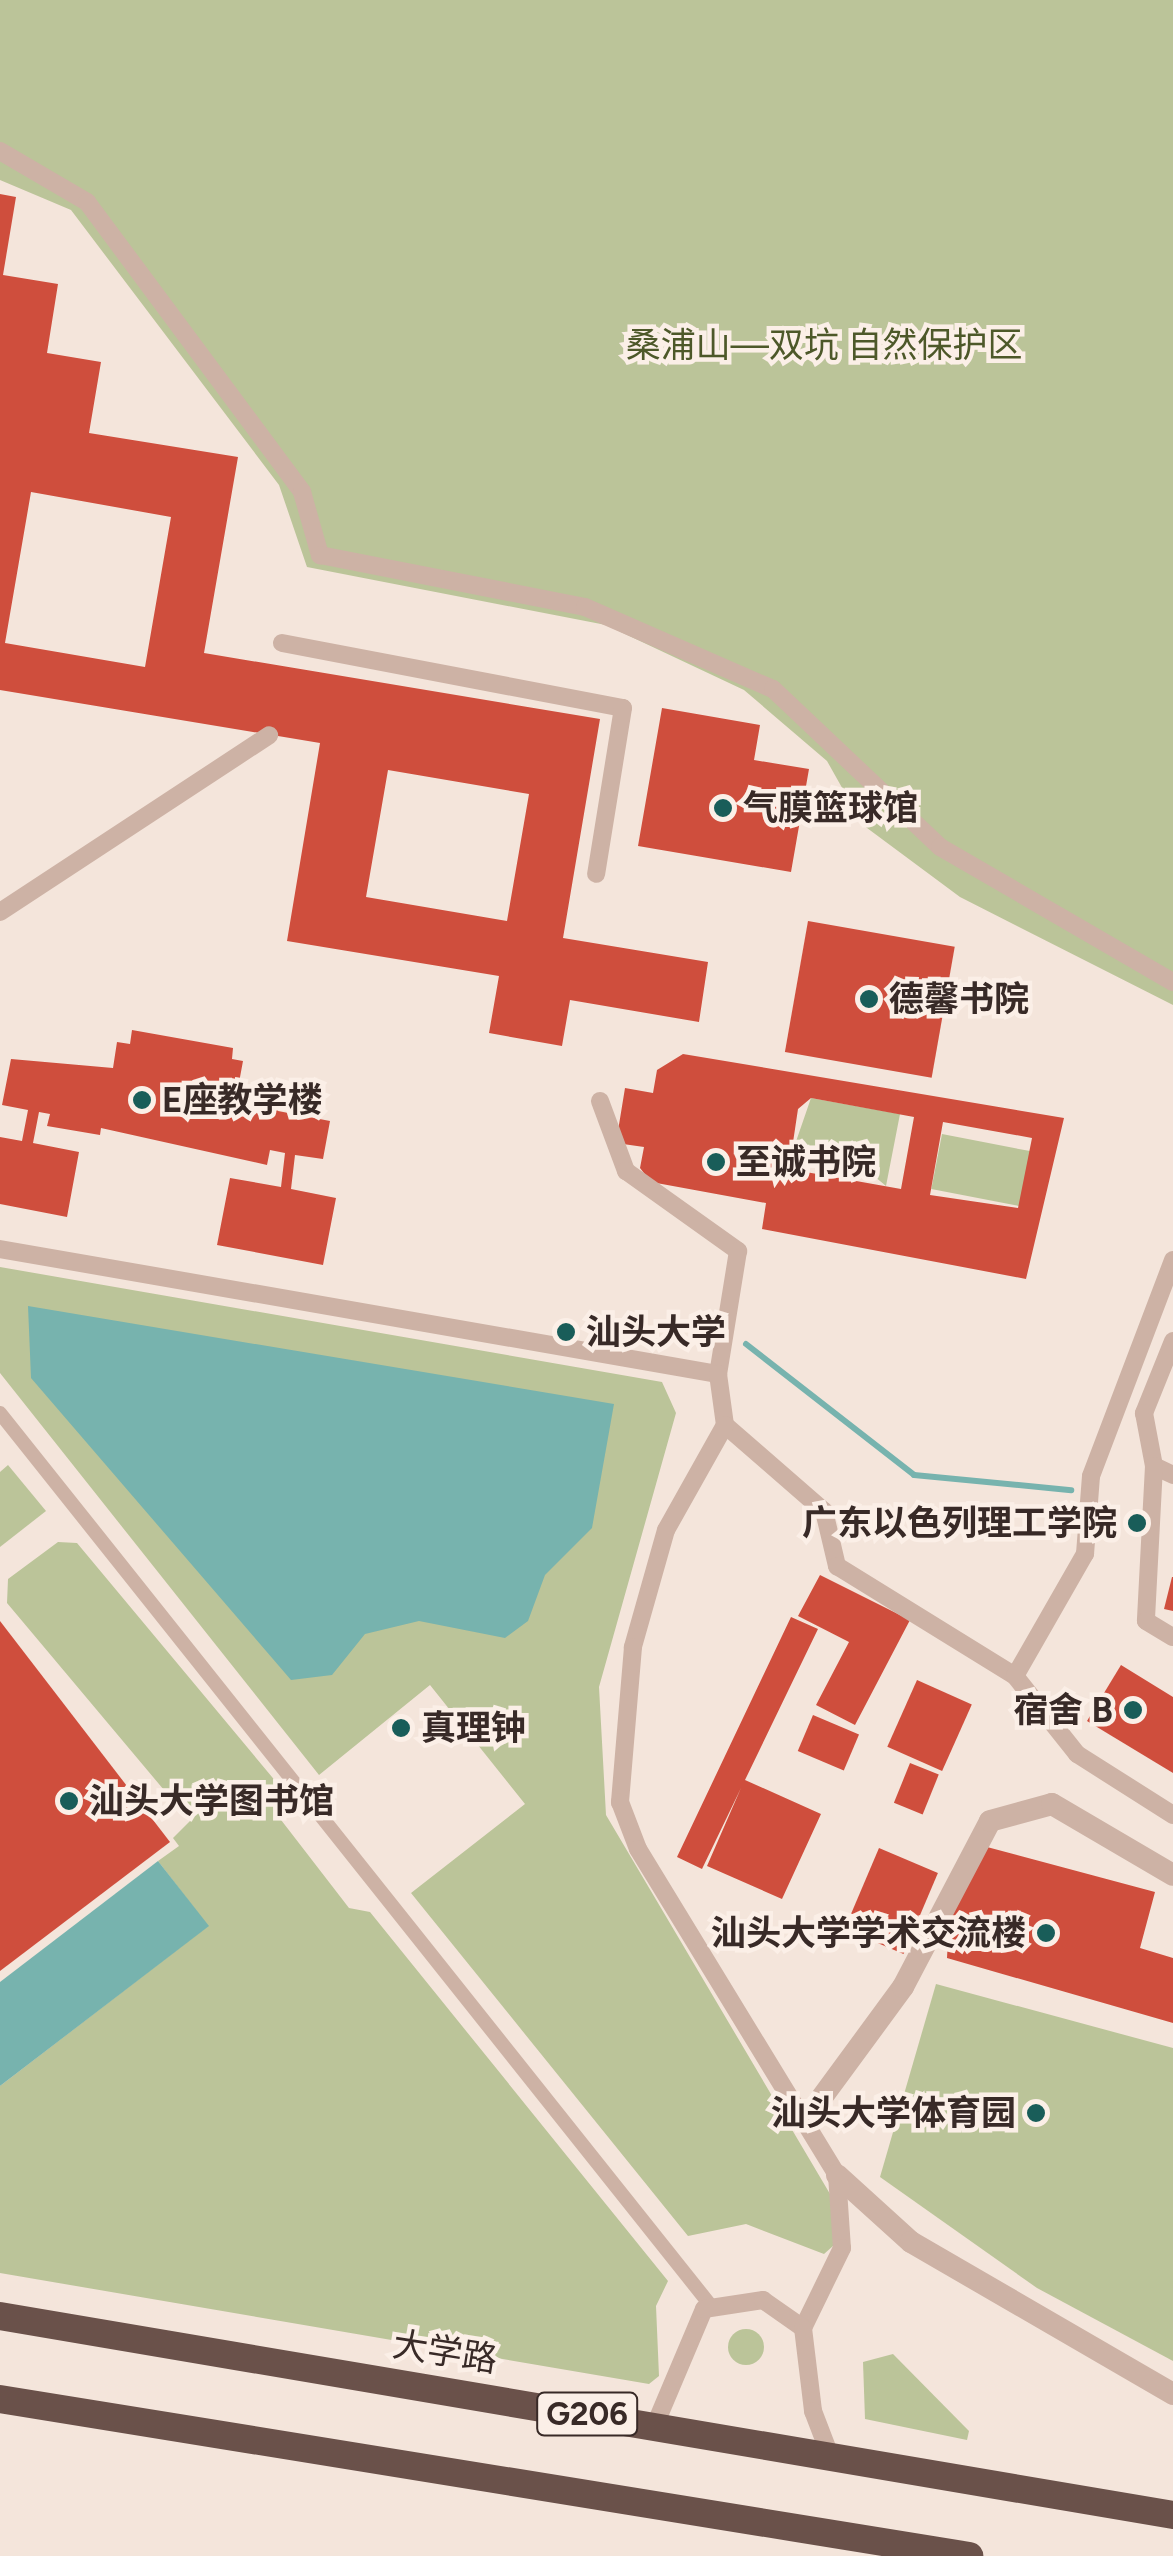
<!DOCTYPE html>
<html>
<head>
<meta charset="utf-8">
<style>
  body { margin:0 }
  #map { position:relative; width:1173px; height:2556px; overflow:hidden; background:#f4e5db; font-family:Figtree,"Noto Sans SC",sans-serif }
  div>[style] { position:absolute }
  [style*='--x'] { left:calc(var(--x)*1px); top:calc(var(--y)*1px); width:calc(var(--w)*1px); rotate:calc(var(--a)*1deg) }
  .green>* { inset:0; background:#bbc499; transform-origin:0 0 }
  .round { border-radius:50% }
  .water>* { inset:0; background:#77b3ae }
  .stream>* { height:6px; margin:-3px; padding:0 3px; transform-origin:3px; border-radius:3px; background:#77b3ae }
  .building>* { inset:0; background:#cf4e3d; transform-origin:0 0 }
  .pedestrian>* { height:14px; margin:-7px; padding:0 7px; transform-origin:7px; border-radius:7px; background:#cdb2a5 }
  .minor>* { height:18px; margin:-9px; padding:0 9px; transform-origin:9px; border-radius:9px; background:#cdb2a5 }
  .tertiary>* { height:22px; margin:-11px; padding:0 11px; transform-origin:11px; border-radius:11px; background:#cdb2a5 }
  .trunk>* { height:28px; margin:-14px; padding:0 14px; transform-origin:14px; border-radius:14px; background:#6a514a }
  .dots>* { width:28px; height:28px; translate:-50% -50%; box-sizing:border-box; border:5px solid #fbefe7; border-radius:50% }
  span { translate:-50% -50%; white-space:nowrap; text-align:center; line-height:1.15; -webkit-text-stroke:9px #fbefe7; paint-order:stroke }
  .shield-label span { padding:2px 8px; background:#fbefe7; border:2px solid; border-radius:8px; -webkit-text-stroke-width:0 }
  .shield-label { font-size:32px; color:#382a27; font-weight:700 }
  .park-label { font-size:35px; color:#4d5829 }
  .poi-label { font-size:35px; color:#382a27; font-weight:700 }
  .left { translate:0 -50%; text-align:left }
  .right { translate:-100% -50%; text-align:right }
  .street-label { font-size:35px; color:#382a27 }
</style>
</head>
<body>
<div id="map">
  <div class="green">
    <i style="clip-path:polygon(0 0,1173px 0,1173px 1005px,960px 897px,863px 825px,827px 761px,744px 690px,606px 625px,307px 567px,279px 485px,71px 210px,0 180px)"></i>
    <i style="clip-path:polygon(811px 1098px,900px 1114px,886px 1186px,856px 1161px,791px 1156px)"></i>
    <i style="left:942px;top:1134px;width:91px;height:56px;rotate:11deg"></i>
    <i style="clip-path:polygon(0 1267px,662px 1382px,676px 1413px,599px 1687px,606px 1815px,833px 2199px,833px 2246px,824px 2254px,746px 2224px,688px 2236px,411px 1893px,525px 1804px,430px 1685px,319px 1775px,0 1373px)"></i>
    <i style="clip-path:polygon(8px 1465px,46px 1511px,0 1547px,0 1472px)"></i>
    <i style="clip-path:polygon(58px 1542px,77px 1543px,287px 1795px,278px 1816px,349px 1908px,370px 1912px,668px 2281px,656px 2306px,659px 2376px,649px 2384px,0 2273px,0 2086px,208px 1926px,158px 1861px,179px 1846px,173px 1838px,190px 1821px,7px 1603px,8px 1579px)"></i>
    <i style="clip-path:polygon(936px 1984px,1173px 2048px,1173px 2361px,1037px 2288px,880px 2177px)"></i>
    <i class="round" style="left:728px;top:2329px;width:36px;height:36px"></i>
    <i style="clip-path:polygon(893px 2354px,969px 2431px,967px 2440px,865px 2419px,863px 2362px)"></i>
  </div>
  <div class="water">
    <i style="clip-path:polygon(28px 1306px,614px 1404px,592px 1528px,545px 1575px,528px 1621px,505px 1638px,419px 1621px,365px 1634px,332px 1675px,291px 1680px,31px 1378px)"></i>
    <i style="clip-path:polygon(158px 1861px,209px 1926px,0 2086px,0 1982px)"></i>
  </div>
  <div class="stream">
    <i style="--x:746;--y:1344;--w:213;--a:37.9"></i>
    <i style="--x:914;--y:1475;--w:158;--a:5.5"></i>
  </div>
  <div class="building">
    <i style="clip-path:polygon(evenodd,0 194px,16px 197px,3px 275px,58px 284px,47px 353px,101px 362px,89px 433px,238px 457px,204px 653px,600px 719px,563px 938px,708px 962px,699px 1022px,570px 1000px,562px 1046px,489px 1033px,499px 976px,287px 941px,320px 743px,0 690px,0 194px,31px 492px,171px 517px,145px 667px,5px 643px,31px 492px,0 194px,388px 770px,529px 794px,507px 921px,366px 897px,388px 770px)"></i>
    <i style="clip-path:polygon(662px 708px,760px 725px,754px 760px,809px 769px,791px 872px,638px 846px)"></i>
    <i style="left:808px;top:921px;width:149px;height:133px;rotate:10deg"></i>
    <i style="clip-path:polygon(132px 1030px,233px 1048px,232px 1059px,243px 1061px,238px 1088px,281px 1095px,278px 1111px,330px 1121px,323px 1159px,295px 1155px,291px 1189px,336px 1198px,323px 1265px,217px 1245px,230px 1178px,281px 1187px,285px 1153px,270px 1150px,267px 1165px,101px 1128px,100px 1135px,47px 1126px,50px 1114px,39px 1112px,33px 1143px,79px 1152px,67px 1217px,0 1204px,0 1137px,22px 1141px,28px 1110px,2px 1105px,11px 1059px,113px 1068px,117px 1042px,130px 1044px)"></i>
    <i style="clip-path:polygon(evenodd,683px 1054px,1064px 1118px,1026px 1279px,762px 1229px,766px 1203px,651px 1182px,640px 1168px,644px 1147px,616px 1143px,625px 1088px,653px 1093px,657px 1070px,683px 1054px,811px 1098px,914px 1117px,901px 1189px,789px 1169px,798px 1109px,811px 1098px,683px 1054px,943px 1122px,1032px 1138px,1018px 1208px,930px 1195px,943px 1122px)"></i>
    <i style="clip-path:polygon(820px 1575px,910px 1620px,855px 1725px,816px 1705px,849px 1642px,798px 1616px)"></i>
    <i style="clip-path:polygon(1172px 1577px,1173px 1577px,1173px 1611px,1164px 1609px)"></i>
    <i style="clip-path:polygon(791px 1617px,818px 1629px,745px 1780px,821px 1814px,782px 1899px,707px 1866px,741px 1788px,702px 1869px,677px 1857px)"></i>
    <i style="clip-path:polygon(0 1621px,170px 1842px,0 1971px)"></i>
    <i style="clip-path:polygon(1121px 1665px,1173px 1697px,1173px 1773px,1087px 1721px)"></i>
    <i style="left:917px;top:1680px;width:60px;height:73px;rotate:24deg"></i>
    <i style="left:813px;top:1715px;width:50px;height:39px;rotate:23deg"></i>
    <i style="left:910px;top:1763px;width:31px;height:43px;rotate:22deg"></i>
    <i style="clip-path:polygon(987px 1847px,1155px 1892px,1140px 1948px,1173px 1958px,1173px 2023px,947px 1958px,949px 1918px)"></i>
    <i style="left:879px;top:1848px;width:64px;height:88px;rotate:23deg"></i>
  </div>
  <div class="pedestrian">
    <i style="--x:0;--y:1413;--w:1141;--a:51.47"></i>
  </div>
  <div class="minor">
    <i style="--x:0;--y:151;--w:101;--a:30.4"></i>
    <i style="--x:87;--y:202;--w:361;--a:53.4"></i>
    <i style="--x:302;--y:492;--w:66;--a:74.1"></i>
    <i style="--x:320;--y:555;--w:270;--a:11.1"></i>
    <i style="--x:585;--y:607;--w:205;--a:23.6"></i>
    <i style="--x:773;--y:689;--w:230;--a:43.4"></i>
    <i style="--x:940;--y:847;--w:269;--a:30.1"></i>
    <i style="--x:282;--y:643;--w:347;--a:10.8"></i>
    <i style="--x:623;--y:708;--w:168;--a:99.2"></i>
    <i style="--x:0;--y:912;--w:322;--a:-33.3"></i>
    <i style="--x:600;--y:1101;--w:75;--a:69.6"></i>
    <i style="--x:626;--y:1171;--w:138;--a:35.5"></i>
    <i style="--x:738;--y:1251;--w:125;--a:99.2"></i>
    <i style="--x:0;--y:1249;--w:729;--a:9.88"></i>
    <i style="--x:718;--y:1374;--w:51;--a:82.2"></i>
    <i style="--x:725;--y:1425;--w:131;--a:41"></i>
    <i style="--x:824;--y:1511;--w:57;--a:76.7"></i>
    <i style="--x:837;--y:1566;--w:209;--a:31.7"></i>
    <i style="--x:1015;--y:1676;--w:100;--a:51.5"></i>
    <i style="--x:1077;--y:1754;--w:114;--a:32.4"></i>
    <i style="--x:1173;--y:1341;--w:78;--a:111.9"></i>
    <i style="--x:1144;--y:1413;--w:54;--a:79.3"></i>
    <i style="--x:1154;--y:1466;--w:21;--a:25"></i>
    <i style="--x:725;--y:1425;--w:120;--a:119.3"></i>
    <i style="--x:666;--y:1530;--w:122;--a:105.8"></i>
    <i style="--x:633;--y:1647;--w:156;--a:94.8"></i>
    <i style="--x:620;--y:1802;--w:50;--a:69"></i>
    <i style="--x:638;--y:1849;--w:382;--a:58.6"></i>
    <i style="--x:837;--y:2175;--w:73;--a:86.1"></i>
    <i style="--x:842;--y:2248;--w:89;--a:116"></i>
    <i style="--x:1154;--y:1466;--w:155;--a:93"></i>
    <i style="--x:1146;--y:1621;--w:31;--a:31"></i>
    <i style="--x:1015;--y:1676;--w:141;--a:-60.2"></i>
    <i style="--x:1085;--y:1554;--w:78;--a:-85.6"></i>
    <i style="--x:1091;--y:1476;--w:231;--a:-69.2"></i>
    <i style="--x:655;--y:2425;--w:126;--a:-67.1"></i>
    <i style="--x:704;--y:2309;--w:60;--a:-8.7"></i>
    <i style="--x:763;--y:2300;--w:49;--a:35"></i>
    <i style="--x:803;--y:2328;--w:84;--a:83.1"></i>
    <i style="--x:813;--y:2411;--w:50;--a:69"></i>
  </div>
  <div class="tertiary">
    <i style="--x:806;--y:2119;--w:164;--a:-53.7"></i>
    <i style="--x:903;--y:1987;--w:187;--a:-62.3"></i>
    <i style="--x:990;--y:1821;--w:64;--a:-15.3"></i>
    <i style="--x:1052;--y:1804;--w:140;--a:30.4"></i>
    <i style="--x:837;--y:2175;--w:100;--a:42.2"></i>
    <i style="--x:911;--y:2242;--w:303;--a:30.1"></i>
  </div>
  <div class="trunk">
    <i style="--x:0;--y:2316;--w:1190;--a:9.63"></i>
    <i style="--x:0;--y:2399;--w:982;--a:9.2"></i>
  </div>
  <div class="dots">
    <i style="left:723px;top:808px;background:#195d59"></i>
    <i style="left:869px;top:999px;background:#195d59"></i>
    <i style="left:142px;top:1100px;background:#195d59"></i>
    <i style="left:716px;top:1162px;background:#195d59"></i>
    <i style="left:566px;top:1332px;background:#195d59"></i>
    <i style="left:1137px;top:1523px;background:#195d59"></i>
    <i style="left:1133px;top:1710px;background:#195d59"></i>
    <i style="left:401px;top:1728px;background:#195d59"></i>
    <i style="left:69px;top:1801px;background:#195d59"></i>
    <i style="left:1046px;top:1933px;background:#195d59"></i>
    <i style="left:1036px;top:2113px;background:#195d59"></i>
  </div>
  <div class="shield-label">
    <span style="left:587px;top:2414px">G206</span>
  </div>
  <div class="park-label">
    <span style="left:824px;top:345px">桑浦山—双坑 自然保护区</span>
  </div>
  <div class="poi-label">
    <span class="left" style="left:743px;top:808px">气膜篮球馆</span>
    <span class="left" style="left:889px;top:999px">德馨书院</span>
    <span class="left" style="left:162px;top:1100px">E座教学楼</span>
    <span class="left" style="left:736px;top:1162px">至诚书院</span>
    <span class="left" style="left:586px;top:1332px">汕头大学</span>
    <span class="right" style="left:1117px;top:1523px">广东以色列理工学院</span>
    <span class="right" style="left:1113px;top:1710px">宿舍 B</span>
    <span class="left" style="left:421px;top:1728px">真理钟</span>
    <span class="left" style="left:89px;top:1801px">汕头大学图书馆</span>
    <span class="right" style="left:1026px;top:1933px">汕头大学学术交流楼</span>
    <span class="right" style="left:1016px;top:2113px">汕头大学体育园</span>
  </div>
  <div class="street-label">
    <span style="left:445px;top:2352px;rotate:9deg">大学路</span>
  </div>
</div>
</body>
</html>
